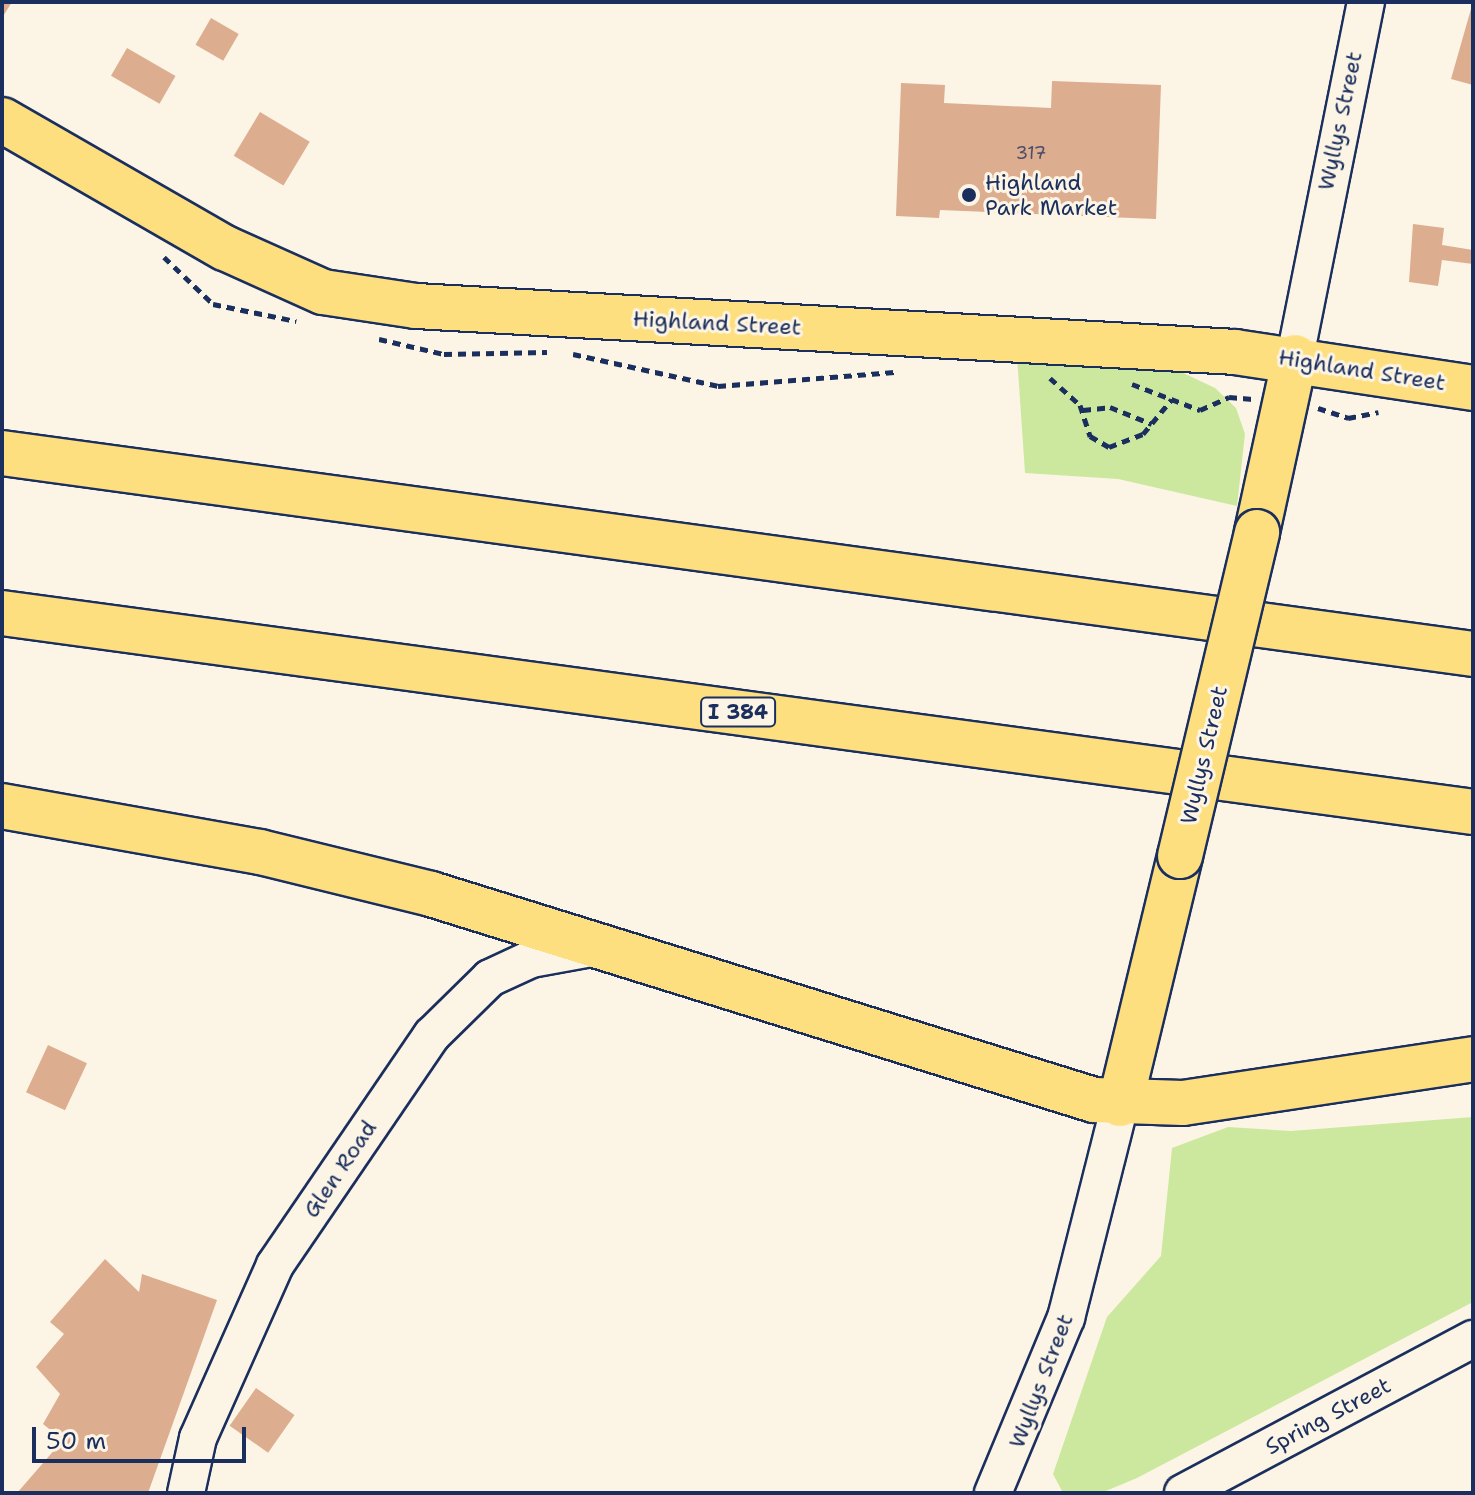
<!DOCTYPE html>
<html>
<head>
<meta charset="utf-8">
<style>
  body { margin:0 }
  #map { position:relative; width:1475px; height:1495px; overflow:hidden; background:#fcf5e5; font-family:"Shantell Sans",sans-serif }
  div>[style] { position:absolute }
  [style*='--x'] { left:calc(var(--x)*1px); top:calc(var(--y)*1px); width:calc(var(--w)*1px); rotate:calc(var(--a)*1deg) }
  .green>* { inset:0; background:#cce89f }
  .building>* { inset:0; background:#ddad90; transform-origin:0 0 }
  .path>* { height:5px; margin-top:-2.5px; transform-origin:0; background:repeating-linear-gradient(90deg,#1b2f5e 0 8px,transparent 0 14px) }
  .roads { filter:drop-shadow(2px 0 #1b2f5e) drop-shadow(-2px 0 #1b2f5e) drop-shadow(0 2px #1b2f5e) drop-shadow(0 -2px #1b2f5e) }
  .minor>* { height:36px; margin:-18px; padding:0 18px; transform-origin:18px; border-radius:18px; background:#fcf5e5 }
  .major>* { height:44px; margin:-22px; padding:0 22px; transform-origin:22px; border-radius:22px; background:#fedf80 }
  .highway>* { height:44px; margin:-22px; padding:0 22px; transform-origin:22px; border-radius:22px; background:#fedf80 }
  .bridges { filter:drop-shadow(2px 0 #1b2f5e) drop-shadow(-2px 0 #1b2f5e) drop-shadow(0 2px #1b2f5e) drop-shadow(0 -2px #1b2f5e) }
  .major-bridge>* { height:44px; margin:-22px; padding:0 22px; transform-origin:22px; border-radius:22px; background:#fedf80 }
  .dots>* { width:22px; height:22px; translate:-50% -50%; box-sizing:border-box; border:4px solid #fcf5e5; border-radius:50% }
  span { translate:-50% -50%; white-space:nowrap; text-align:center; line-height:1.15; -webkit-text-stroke:6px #fcf5e5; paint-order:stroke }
  .number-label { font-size:18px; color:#4c4e6a }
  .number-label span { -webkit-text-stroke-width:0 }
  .shield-label span { padding:2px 6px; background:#fcf5e5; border:2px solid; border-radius:6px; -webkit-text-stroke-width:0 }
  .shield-label { font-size:20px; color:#1b2f5e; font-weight:700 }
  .street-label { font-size:22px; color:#1b2f5e }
  .poi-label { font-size:22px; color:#1b2f5e }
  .left { translate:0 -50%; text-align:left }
  .frame { position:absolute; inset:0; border:4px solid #1b2f5e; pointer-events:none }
  .scale { position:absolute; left:32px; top:1427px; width:214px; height:36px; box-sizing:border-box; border:4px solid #1b2f5e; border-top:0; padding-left:10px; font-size:24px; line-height:28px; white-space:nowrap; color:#1b2f5e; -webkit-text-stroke:6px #fcf5e5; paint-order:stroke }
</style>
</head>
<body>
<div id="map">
  <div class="green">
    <i style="clip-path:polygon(1017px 356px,1177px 370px,1215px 388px,1236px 408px,1245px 434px,1237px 506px,1118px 479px,1025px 473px)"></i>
    <i style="clip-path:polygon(1473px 1117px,1473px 1302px,1137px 1478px,1101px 1493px,1063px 1493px,1053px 1474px,1107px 1317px,1161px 1256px,1172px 1148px,1228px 1127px,1291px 1131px)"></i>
  </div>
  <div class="building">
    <i style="clip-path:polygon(2px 2px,12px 2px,2px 18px)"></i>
    <i style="clip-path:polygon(1473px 2px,1473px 85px,1451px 79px)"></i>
    <i style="left:211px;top:18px;width:32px;height:31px;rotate:30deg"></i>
    <i style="left:127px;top:48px;width:56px;height:32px;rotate:30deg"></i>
    <i style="clip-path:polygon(1052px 81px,1161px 85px,1156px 219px,940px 210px,939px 218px,896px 216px,901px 83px,945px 85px,944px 103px,1051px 108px)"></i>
    <i style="left:260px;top:112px;width:58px;height:51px;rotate:31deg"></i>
    <i style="clip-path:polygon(1413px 224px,1444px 228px,1442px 245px,1473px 250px,1473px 264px,1442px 260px,1438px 286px,1409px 282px)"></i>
    <i style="left:48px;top:1045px;width:43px;height:52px;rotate:25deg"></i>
    <i style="clip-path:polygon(105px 1259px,139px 1292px,142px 1274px,217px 1300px,148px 1493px,17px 1493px,63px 1440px,43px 1424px,60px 1394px,36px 1367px,64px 1334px,50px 1322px)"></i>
    <i style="left:256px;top:1388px;width:47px;height:46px;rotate:35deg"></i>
  </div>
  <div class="path">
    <i style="--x:164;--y:257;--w:68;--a:43.8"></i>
    <i style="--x:213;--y:304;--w:85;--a:11.6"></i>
    <i style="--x:379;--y:339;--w:67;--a:13"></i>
    <i style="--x:444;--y:354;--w:103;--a:-1.1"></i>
    <i style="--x:573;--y:354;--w:148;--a:12.4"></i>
    <i style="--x:718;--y:386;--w:177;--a:-4.5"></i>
    <i style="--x:1050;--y:378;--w:40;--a:42"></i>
    <i style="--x:1080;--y:405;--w:33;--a:72"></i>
    <i style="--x:1090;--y:436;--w:22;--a:30"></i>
    <i style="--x:1109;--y:447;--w:36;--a:-21"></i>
    <i style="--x:1143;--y:434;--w:45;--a:-50.4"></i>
    <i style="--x:1132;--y:384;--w:73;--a:20.9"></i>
    <i style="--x:1200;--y:410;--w:32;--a:-24"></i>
    <i style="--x:1229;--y:397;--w:24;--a:5"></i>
    <i style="--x:1318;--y:408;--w:32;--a:18"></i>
    <i style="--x:1348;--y:418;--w:31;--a:-11"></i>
    <i style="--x:1083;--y:410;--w:27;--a:-6"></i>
    <i style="--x:1110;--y:407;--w:45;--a:22"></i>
  </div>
  <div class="roads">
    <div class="minor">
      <i style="--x:1295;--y:357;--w:362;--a:-78.7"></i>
      <i style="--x:186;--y:1493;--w:56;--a:-77.7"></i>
      <i style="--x:198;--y:1438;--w:189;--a:-66"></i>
      <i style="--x:275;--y:1265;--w:278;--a:-55.7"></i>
      <i style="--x:432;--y:1035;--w:81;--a:-44.5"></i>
      <i style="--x:490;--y:978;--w:45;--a:-24.9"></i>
      <i style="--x:531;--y:959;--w:67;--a:-10.3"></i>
      <i style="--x:993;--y:1493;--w:190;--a:-67.4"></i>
      <i style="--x:1066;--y:1318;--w:221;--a:-75.8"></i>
      <i style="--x:1183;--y:1493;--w:328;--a:-28"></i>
    </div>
    <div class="major">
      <i style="--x:2;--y:120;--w:257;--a:29.9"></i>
      <i style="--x:225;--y:248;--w:107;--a:24.2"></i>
      <i style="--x:323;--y:292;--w:94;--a:8.6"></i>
      <i style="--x:416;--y:306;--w:820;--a:3.21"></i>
      <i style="--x:1235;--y:352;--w:241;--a:8.6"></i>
      <i style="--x:1257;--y:532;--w:179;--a:-77.7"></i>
      <i style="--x:1120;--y:1104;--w:255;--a:-76.4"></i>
    </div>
    <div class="highway">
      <i style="--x:2;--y:453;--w:1485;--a:7.78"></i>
      <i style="--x:2;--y:613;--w:1484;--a:7.7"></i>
      <i style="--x:2;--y:806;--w:262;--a:10.1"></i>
      <i style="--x:260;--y:852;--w:176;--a:13.8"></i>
      <i style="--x:431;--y:894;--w:694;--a:17.26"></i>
      <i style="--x:1094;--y:1100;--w:89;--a:1.9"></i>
      <i style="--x:1183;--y:1103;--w:293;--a:-8.6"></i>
    </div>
  </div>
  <div class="bridges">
    <div class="major-bridge">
      <i style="--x:1180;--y:856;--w:333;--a:-76.6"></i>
    </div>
  </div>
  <div class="dots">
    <i style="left:969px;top:195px;background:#1b2f5e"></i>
  </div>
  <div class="number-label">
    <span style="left:1031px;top:153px">317</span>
  </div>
  <div class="shield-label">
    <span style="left:738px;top:712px">I 384</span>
  </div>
  <div class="street-label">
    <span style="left:1340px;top:121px;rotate:-78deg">Wyllys Street</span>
    <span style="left:717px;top:323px;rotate:3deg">Highland Street</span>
    <span style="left:1362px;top:370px;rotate:9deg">Highland Street</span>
    <span style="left:1204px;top:755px;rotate:-77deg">Wyllys Street</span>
    <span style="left:340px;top:1169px;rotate:-56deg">Glen Road</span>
    <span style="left:1041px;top:1381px;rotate:-69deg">Wyllys Street</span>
    <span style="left:1328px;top:1416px;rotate:-28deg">Spring Street</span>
  </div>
  <div class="poi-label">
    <span class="left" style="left:985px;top:195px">Highland<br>Park Market</span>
  </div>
  <div class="frame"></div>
  <div class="scale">50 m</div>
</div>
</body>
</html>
